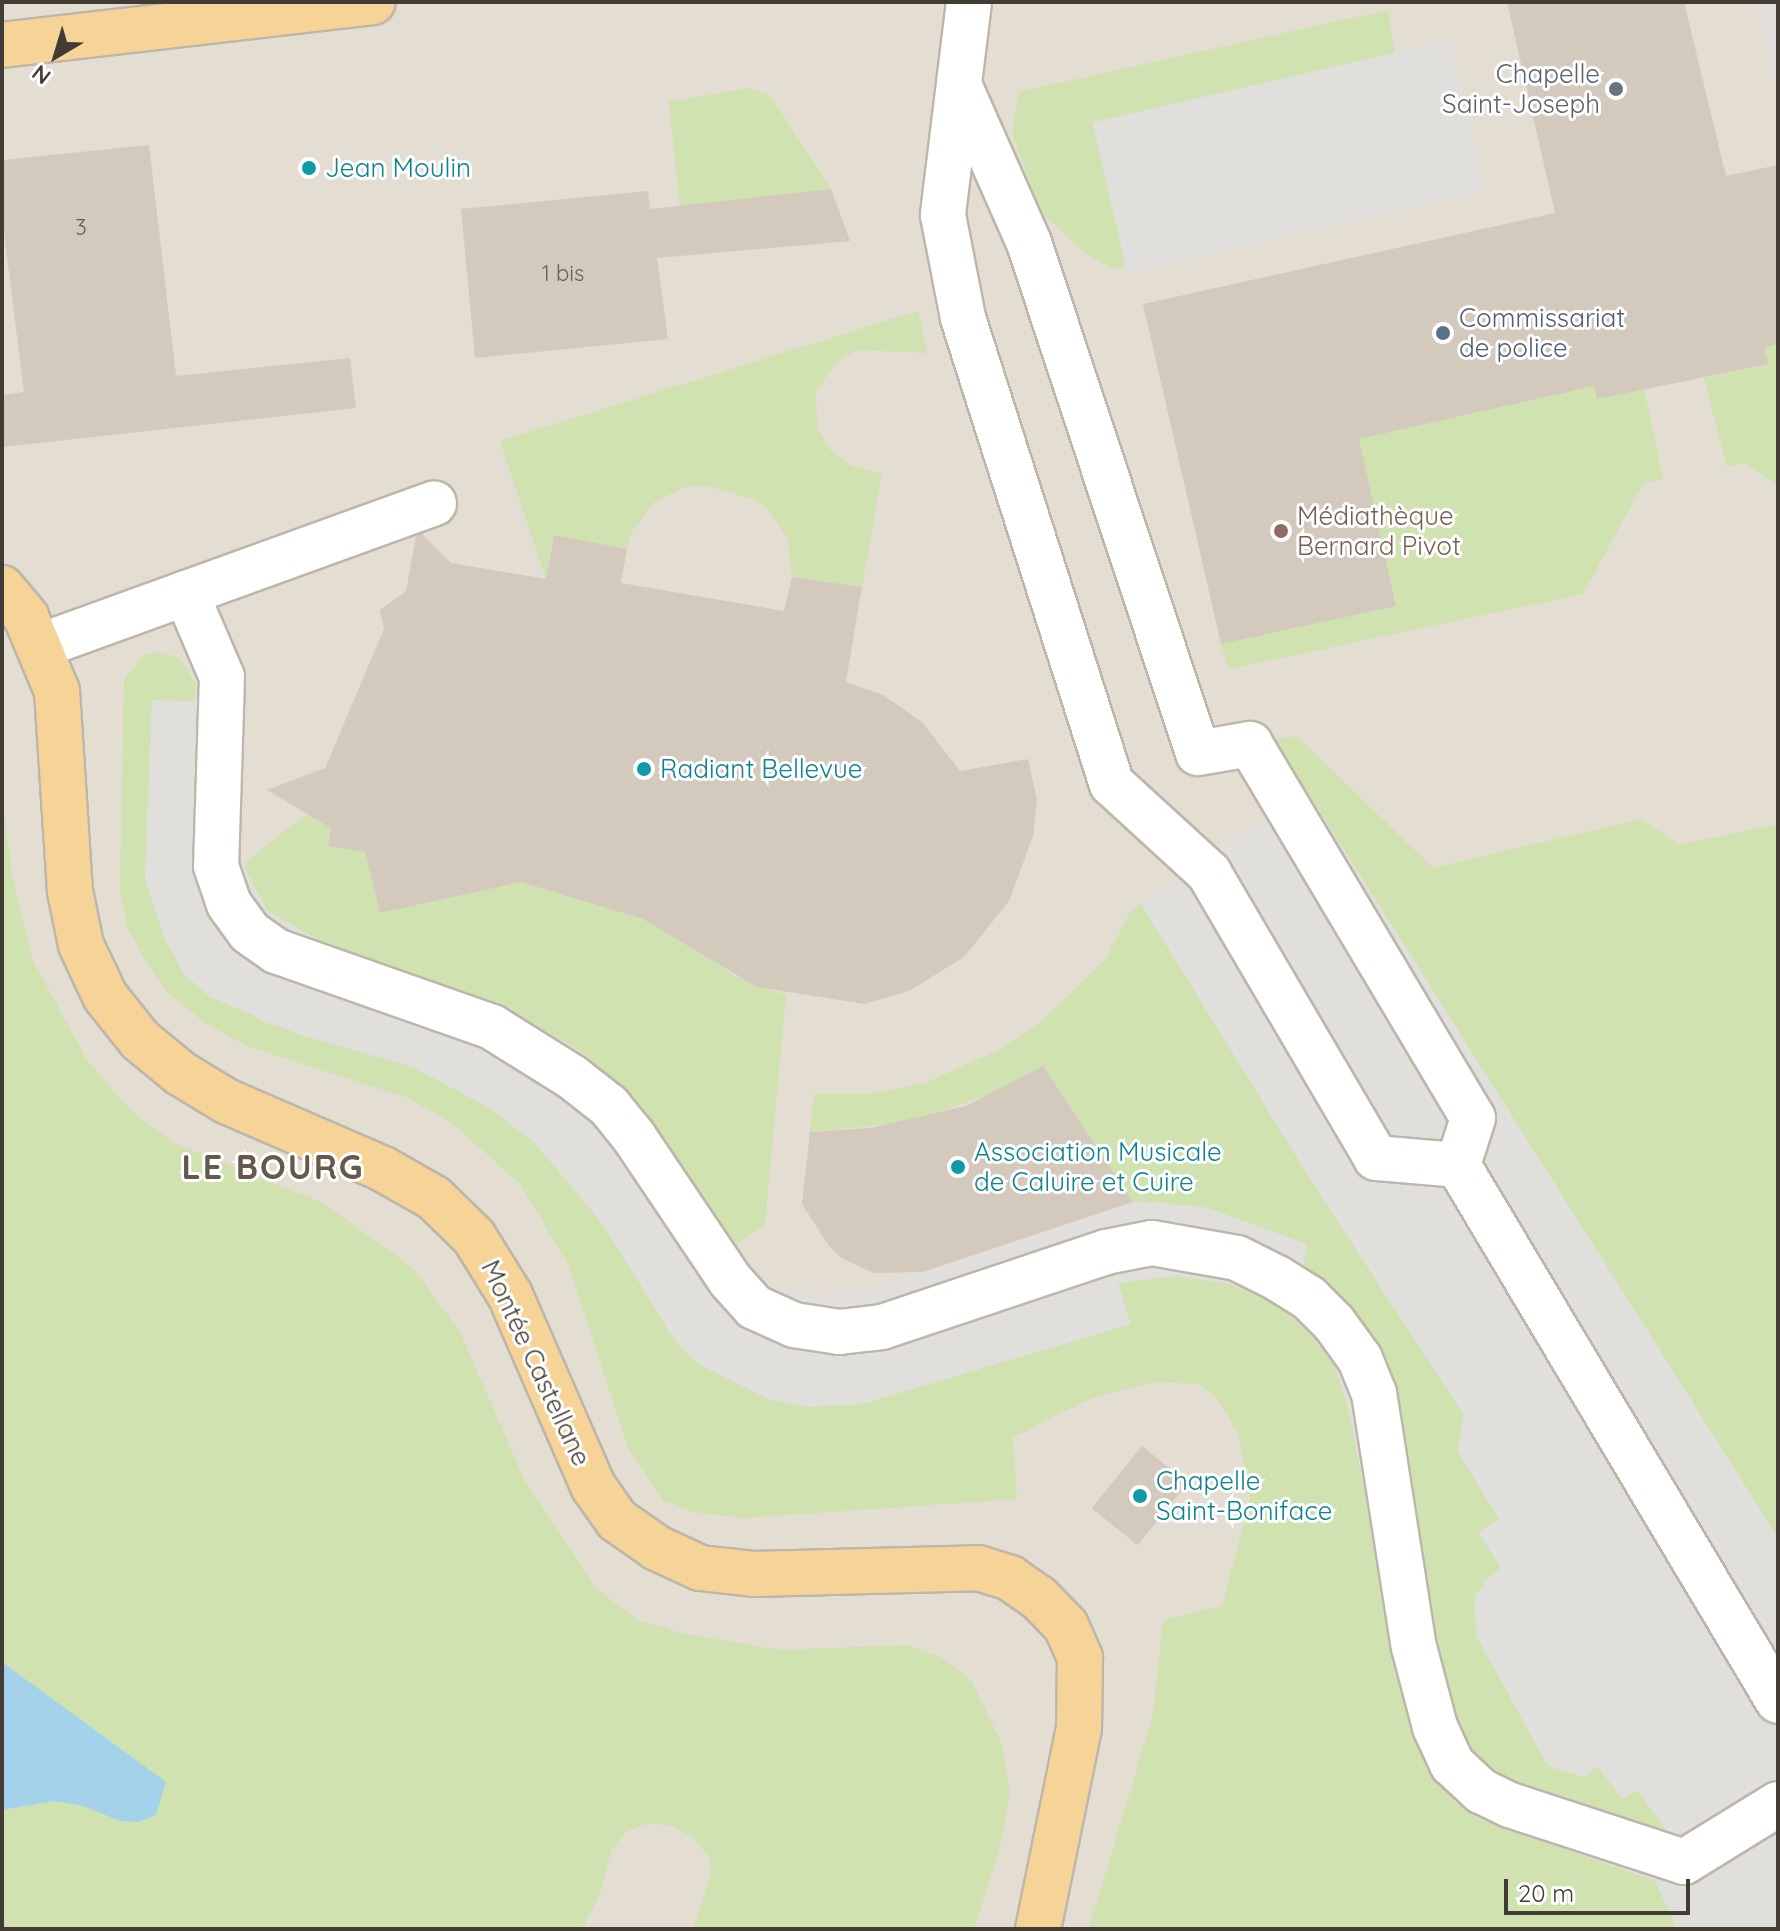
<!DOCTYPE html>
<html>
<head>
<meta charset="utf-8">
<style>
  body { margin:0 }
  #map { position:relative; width:1780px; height:1931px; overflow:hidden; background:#f0ece4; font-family:Quicksand,sans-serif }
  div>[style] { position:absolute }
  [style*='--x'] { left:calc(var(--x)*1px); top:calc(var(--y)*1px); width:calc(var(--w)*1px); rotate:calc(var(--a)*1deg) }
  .residential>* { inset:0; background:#e4ddd2; transform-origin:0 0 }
  .green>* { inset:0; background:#cfe2af }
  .parking>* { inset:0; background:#e1dfdc; transform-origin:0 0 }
  .water>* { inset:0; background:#a4d2ea }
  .building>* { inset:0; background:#d4c9bd; transform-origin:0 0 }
  .roads { filter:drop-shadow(2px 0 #beb6aa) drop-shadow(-2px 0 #beb6aa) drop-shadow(0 2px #beb6aa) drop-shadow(0 -2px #beb6aa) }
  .minor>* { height:44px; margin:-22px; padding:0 22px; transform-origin:22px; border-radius:22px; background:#fff }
  .major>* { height:44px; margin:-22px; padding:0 22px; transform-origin:22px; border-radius:22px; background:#f6d497 }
  .dots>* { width:22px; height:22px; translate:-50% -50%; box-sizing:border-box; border:4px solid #fff; border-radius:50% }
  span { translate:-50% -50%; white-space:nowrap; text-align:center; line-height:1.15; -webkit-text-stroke:6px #fff; paint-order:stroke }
  .number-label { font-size:22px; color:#665f56 }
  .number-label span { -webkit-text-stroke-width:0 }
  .worship-label { font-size:26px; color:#5b616d }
  .right { translate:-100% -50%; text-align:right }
  .culture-label { font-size:26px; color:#0d838f }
  .left { translate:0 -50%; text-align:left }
  .service-label { font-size:26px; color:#4e5e75 }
  .education-label { font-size:26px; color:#785e54 }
  .street-label { font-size:26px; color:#423c34 }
  .district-label { font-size:34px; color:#64594c; font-weight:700; letter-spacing:2px }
  .frame { position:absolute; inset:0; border:4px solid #423c34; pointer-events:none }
  .north { position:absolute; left:16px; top:16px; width:80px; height:80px; -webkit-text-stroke:6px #fff; paint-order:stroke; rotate:218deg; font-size:22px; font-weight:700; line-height:32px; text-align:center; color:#423c34 }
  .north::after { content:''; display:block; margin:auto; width:28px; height:36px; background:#423c34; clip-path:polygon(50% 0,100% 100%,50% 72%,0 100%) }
  .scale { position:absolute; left:1504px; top:1879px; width:186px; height:36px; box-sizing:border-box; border:4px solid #423c34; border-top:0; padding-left:10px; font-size:24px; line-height:28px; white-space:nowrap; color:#423c34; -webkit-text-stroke:6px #fff; paint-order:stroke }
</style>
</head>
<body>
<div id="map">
  <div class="residential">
    <i style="left:2px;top:2px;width:1776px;height:1927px"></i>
  </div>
  <div class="green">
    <i style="clip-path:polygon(1388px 10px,1395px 53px,1094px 128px,1132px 263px,1113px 269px,1085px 253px,1041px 212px,1012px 132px,1019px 92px)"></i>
    <i style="clip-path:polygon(748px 88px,770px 95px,831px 189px,850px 241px,685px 255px,669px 102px)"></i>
    <i style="clip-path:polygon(918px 311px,927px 353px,858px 350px,837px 361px,816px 392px,817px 427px,829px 449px,851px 466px,882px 474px,862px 587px,792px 577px,788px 539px,769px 510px,755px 500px,708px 486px,687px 486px,654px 502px,631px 533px,627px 549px,554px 535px,546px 579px,500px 441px)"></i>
    <i style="clip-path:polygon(1778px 344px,1778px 486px,1745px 463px,1727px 467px,1704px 378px,1768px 364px,1764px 348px)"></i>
    <i style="clip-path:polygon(1594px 386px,1598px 399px,1644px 389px,1663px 479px,1643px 484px,1583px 594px,1228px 669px,1221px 644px,1396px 605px,1359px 439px)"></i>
    <i style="clip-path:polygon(160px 652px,179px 658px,196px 684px,195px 701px,152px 701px,145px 878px,166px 941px,261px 1021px,413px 1067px,488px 1107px,534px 1142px,619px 1244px,668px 1331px,700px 1365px,806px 1407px,862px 1404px,1130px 1324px,1118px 1283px,1177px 1276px,1226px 1283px,1272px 1301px,1306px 1329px,1335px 1366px,1348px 1407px,1410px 1718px,1422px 1756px,1454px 1801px,1475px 1817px,1655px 1881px,1677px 1929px,1089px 1929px,1153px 1715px,1163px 1620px,1222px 1606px,1250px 1500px,1239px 1436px,1218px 1399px,1198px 1384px,1154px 1382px,1098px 1396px,1056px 1415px,1013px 1438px,1017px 1499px,743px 1518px,692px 1512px,663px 1500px,627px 1445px,569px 1266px,521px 1185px,452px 1123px,406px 1097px,249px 1047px,205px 1023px,168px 993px,146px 962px,127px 926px,120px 890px,124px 681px,142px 656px)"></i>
    <i style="clip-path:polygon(1297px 736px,1433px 868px,1641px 819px,1680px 845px,1778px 824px,1778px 1538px,1275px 740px)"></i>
    <i style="clip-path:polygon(2px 798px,13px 880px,33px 961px,87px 1060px,131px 1111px,176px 1144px,323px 1203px,413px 1268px,460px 1332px,524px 1479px,596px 1588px,636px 1619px,681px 1633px,780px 1650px,908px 1645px,941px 1657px,972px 1681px,1002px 1745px,1010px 1794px,1000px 1847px,974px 1929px,693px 1929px,712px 1872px,709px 1858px,694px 1838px,672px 1826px,648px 1823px,625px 1832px,611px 1851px,600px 1894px,582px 1929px,2px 1929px,2px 1810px,54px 1801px,83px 1806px,120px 1821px,166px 1783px,2px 1662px)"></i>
    <i style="clip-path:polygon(309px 812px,333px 816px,328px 845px,365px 852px,380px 913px,521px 882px,643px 919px,691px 943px,734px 976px,786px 995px,765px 1225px,735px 1245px,654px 1123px,624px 1088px,501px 1004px,322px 943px,267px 910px,243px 864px)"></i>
    <i style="clip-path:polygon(1141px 904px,1314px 1185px,1464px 1415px,1462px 1459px,1499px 1519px,1501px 1568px,1485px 1579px,1476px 1635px,1548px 1766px,1583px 1777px,1598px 1766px,1622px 1799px,1637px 1789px,1674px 1841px,1514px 1789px,1475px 1760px,1466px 1746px,1436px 1644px,1391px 1380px,1167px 1202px,1133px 1202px,998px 1092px,908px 1122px,810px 1132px,814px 1094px,870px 1094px,925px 1083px,1001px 1049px,1037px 1025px,1106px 959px,1130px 912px)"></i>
  </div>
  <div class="parking">
    <i style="clip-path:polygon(1756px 2px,1778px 2px,1778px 94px)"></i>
    <i style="left:1450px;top:40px;width:155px;height:367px;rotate:77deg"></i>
    <i style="clip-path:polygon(152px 700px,244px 703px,240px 848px,248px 878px,267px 910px,322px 943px,501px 1004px,585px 1054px,654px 1123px,735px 1245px,758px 1274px,779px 1288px,817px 1295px,877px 1286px,1133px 1202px,1205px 1207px,1307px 1244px,1303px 1269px,1391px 1380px,1436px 1644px,1466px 1746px,1494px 1776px,1673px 1839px,1637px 1790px,1622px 1799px,1598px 1766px,1583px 1777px,1548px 1766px,1476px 1635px,1475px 1595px,1501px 1568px,1478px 1532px,1499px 1519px,1457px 1449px,1464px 1415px,1314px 1185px,1141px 904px,1305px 788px,1778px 1538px,1778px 1929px,1677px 1929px,1655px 1881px,1475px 1817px,1437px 1781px,1422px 1756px,1410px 1718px,1348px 1407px,1335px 1366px,1306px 1329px,1272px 1301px,1226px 1283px,1177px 1276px,1137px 1279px,1118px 1283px,1131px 1324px,862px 1404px,806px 1407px,768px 1399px,700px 1365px,677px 1343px,593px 1209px,534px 1142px,488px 1107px,413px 1067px,304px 1036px,210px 997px,184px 974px,166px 941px,145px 878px)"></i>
  </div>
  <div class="water">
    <i style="clip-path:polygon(2px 1662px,166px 1782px,156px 1815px,138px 1822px,120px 1821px,83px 1806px,54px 1801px,2px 1810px)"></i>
  </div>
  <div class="building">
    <i style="clip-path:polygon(1507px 2px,1684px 2px,1726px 176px,1778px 165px,1778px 344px,1764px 348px,1769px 364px,1597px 399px,1594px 386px,1359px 439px,1396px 606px,1221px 644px,1143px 304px,1555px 213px)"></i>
    <i style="clip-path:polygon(149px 145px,176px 376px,350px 358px,356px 408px,2px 447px,2px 395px,24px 392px,2px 217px,2px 160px)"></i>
    <i style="clip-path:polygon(831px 189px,850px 241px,657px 258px,668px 339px,475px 358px,461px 209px,648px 191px,650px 209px)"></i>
    <i style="clip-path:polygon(422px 534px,451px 563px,546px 579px,554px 535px,627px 549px,621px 583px,784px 611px,792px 577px,862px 587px,846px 682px,883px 695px,922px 722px,960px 771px,1028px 759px,1037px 800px,1033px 836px,1009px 901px,964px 957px,909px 991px,865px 1004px,757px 987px,643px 919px,521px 882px,380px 913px,365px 852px,328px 846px,331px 828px,267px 790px,325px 768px,384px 629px,380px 610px,406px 591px,416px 536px)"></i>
    <i style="clip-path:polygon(1043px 1066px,1133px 1202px,923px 1272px,874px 1273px,841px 1258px,829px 1246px,802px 1204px,810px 1132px,871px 1128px,966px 1106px)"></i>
    <i style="left:1142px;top:1446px;width:59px;height:80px;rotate:39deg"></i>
  </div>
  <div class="roads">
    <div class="minor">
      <i style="--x:969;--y:2;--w:215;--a:97"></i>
      <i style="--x:943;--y:215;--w:105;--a:79"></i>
      <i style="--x:963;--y:318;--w:489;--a:72.3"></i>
      <i style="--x:1112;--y:784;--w:132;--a:42.5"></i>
      <i style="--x:1209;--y:873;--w:330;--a:59.6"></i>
      <i style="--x:1376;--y:1158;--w:82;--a:4.9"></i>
      <i style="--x:1458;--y:1165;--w:624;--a:59.16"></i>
      <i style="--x:960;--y:87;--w:171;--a:66.1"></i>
      <i style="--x:1029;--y:243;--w:537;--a:71.67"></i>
      <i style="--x:1198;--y:753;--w:53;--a:-9.8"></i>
      <i style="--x:1250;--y:744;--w:435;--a:59.2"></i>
      <i style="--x:1473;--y:1118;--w:49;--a:107.7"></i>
      <i style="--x:186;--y:593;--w:91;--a:66.8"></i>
      <i style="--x:222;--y:677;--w:189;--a:91.8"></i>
      <i style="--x:216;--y:866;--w:40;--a:71.1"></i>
      <i style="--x:229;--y:904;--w:34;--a:54"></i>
      <i style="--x:249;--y:932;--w:33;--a:35"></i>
      <i style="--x:276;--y:951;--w:229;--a:19.4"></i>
      <i style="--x:492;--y:1027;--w:94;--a:32"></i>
      <i style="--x:572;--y:1077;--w:47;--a:38.1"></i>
      <i style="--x:609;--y:1106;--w:40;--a:51"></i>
      <i style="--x:634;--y:1137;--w:172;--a:56.1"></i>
      <i style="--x:730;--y:1280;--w:36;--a:48"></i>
      <i style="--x:754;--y:1307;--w:44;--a:24.2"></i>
      <i style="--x:794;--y:1325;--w:46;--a:8.8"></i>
      <i style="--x:839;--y:1332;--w:43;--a:-6.6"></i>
      <i style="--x:882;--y:1327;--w:236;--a:-18.5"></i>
      <i style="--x:1106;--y:1252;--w:47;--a:-11.1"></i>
      <i style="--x:1152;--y:1243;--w:86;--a:10"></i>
      <i style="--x:1237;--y:1258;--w:45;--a:26.6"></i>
      <i style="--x:1277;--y:1278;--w:38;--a:32"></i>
      <i style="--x:1309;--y:1298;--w:35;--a:45"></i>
      <i style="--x:1334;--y:1323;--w:44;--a:54.2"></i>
      <i style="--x:1360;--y:1359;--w:37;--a:68"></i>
      <i style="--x:1374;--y:1393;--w:257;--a:81.1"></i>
      <i style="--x:1414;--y:1647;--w:83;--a:75.3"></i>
      <i style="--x:1435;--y:1727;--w:41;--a:65.3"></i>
      <i style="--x:1452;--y:1764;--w:40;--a:43"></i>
      <i style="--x:1481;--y:1791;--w:32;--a:26"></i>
      <i style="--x:1510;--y:1805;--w:183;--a:18.1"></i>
      <i style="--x:1684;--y:1862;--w:110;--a:-31.7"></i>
      <i style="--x:40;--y:646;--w:419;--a:-19.9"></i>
    </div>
    <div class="major">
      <i style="--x:2;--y:45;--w:373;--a:-6.6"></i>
      <i style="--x:2;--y:588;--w:38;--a:50"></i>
      <i style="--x:26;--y:617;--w:80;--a:67.3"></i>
      <i style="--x:57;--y:691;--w:200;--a:86.3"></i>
      <i style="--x:70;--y:891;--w:55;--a:78.5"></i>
      <i style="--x:81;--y:945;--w:56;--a:64.8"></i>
      <i style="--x:105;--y:996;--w:56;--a:51.5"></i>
      <i style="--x:140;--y:1040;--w:52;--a:39.5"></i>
      <i style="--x:180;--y:1073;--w:54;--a:31.3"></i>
      <i style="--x:226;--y:1101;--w:171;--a:23.4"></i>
      <i style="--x:383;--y:1169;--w:59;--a:29.6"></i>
      <i style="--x:434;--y:1198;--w:56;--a:44.3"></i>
      <i style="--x:474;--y:1237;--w:68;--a:58.2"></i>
      <i style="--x:510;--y:1295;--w:208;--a:66.5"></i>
      <i style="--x:593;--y:1486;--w:42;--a:54.8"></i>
      <i style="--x:617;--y:1520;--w:49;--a:35"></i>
      <i style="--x:657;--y:1548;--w:47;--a:24.9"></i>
      <i style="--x:700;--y:1568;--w:54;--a:6.3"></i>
      <i style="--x:754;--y:1574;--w:224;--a:-1.5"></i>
      <i style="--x:978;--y:1568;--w:34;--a:17"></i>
      <i style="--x:1010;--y:1578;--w:35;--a:35"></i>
      <i style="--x:1039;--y:1598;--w:39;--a:46"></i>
      <i style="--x:1066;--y:1626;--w:35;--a:66"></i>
      <i style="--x:1080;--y:1658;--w:70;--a:90.8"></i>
      <i style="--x:1079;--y:1728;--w:205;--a:101.5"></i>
    </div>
  </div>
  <div class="dots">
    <i style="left:1616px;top:89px;background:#6b7280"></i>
    <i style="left:309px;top:168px;background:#0f9aa8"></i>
    <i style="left:1443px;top:333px;background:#5c6f8a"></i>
    <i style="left:1281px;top:531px;background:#8d6e63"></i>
    <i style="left:644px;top:769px;background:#0f9aa8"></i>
    <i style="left:958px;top:1167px;background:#0f9aa8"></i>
    <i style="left:1140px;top:1496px;background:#0f9aa8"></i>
  </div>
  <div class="number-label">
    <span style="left:81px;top:228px">3</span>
    <span style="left:563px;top:274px">1 bis</span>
  </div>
  <div class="worship-label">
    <span class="right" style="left:1600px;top:89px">Chapelle<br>Saint-Joseph</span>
  </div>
  <div class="culture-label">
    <span class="left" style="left:325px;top:168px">Jean Moulin</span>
    <span class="left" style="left:660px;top:769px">Radiant Bellevue</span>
    <span class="left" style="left:974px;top:1167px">Association Musicale<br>de Caluire et Cuire</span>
    <span class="left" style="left:1156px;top:1496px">Chapelle<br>Saint-Boniface</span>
  </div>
  <div class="service-label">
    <span class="left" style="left:1459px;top:333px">Commissariat<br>de police</span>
  </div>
  <div class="education-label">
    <span class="left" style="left:1297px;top:531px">Médiathèque<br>Bernard Pivot</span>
  </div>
  <div class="street-label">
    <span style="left:536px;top:1363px;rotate:65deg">Montée Castellane</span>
  </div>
  <div class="district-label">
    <span style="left:273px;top:1167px">LE BOURG</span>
  </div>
  <div class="frame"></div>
  <div class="north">N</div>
  <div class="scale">20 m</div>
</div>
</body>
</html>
